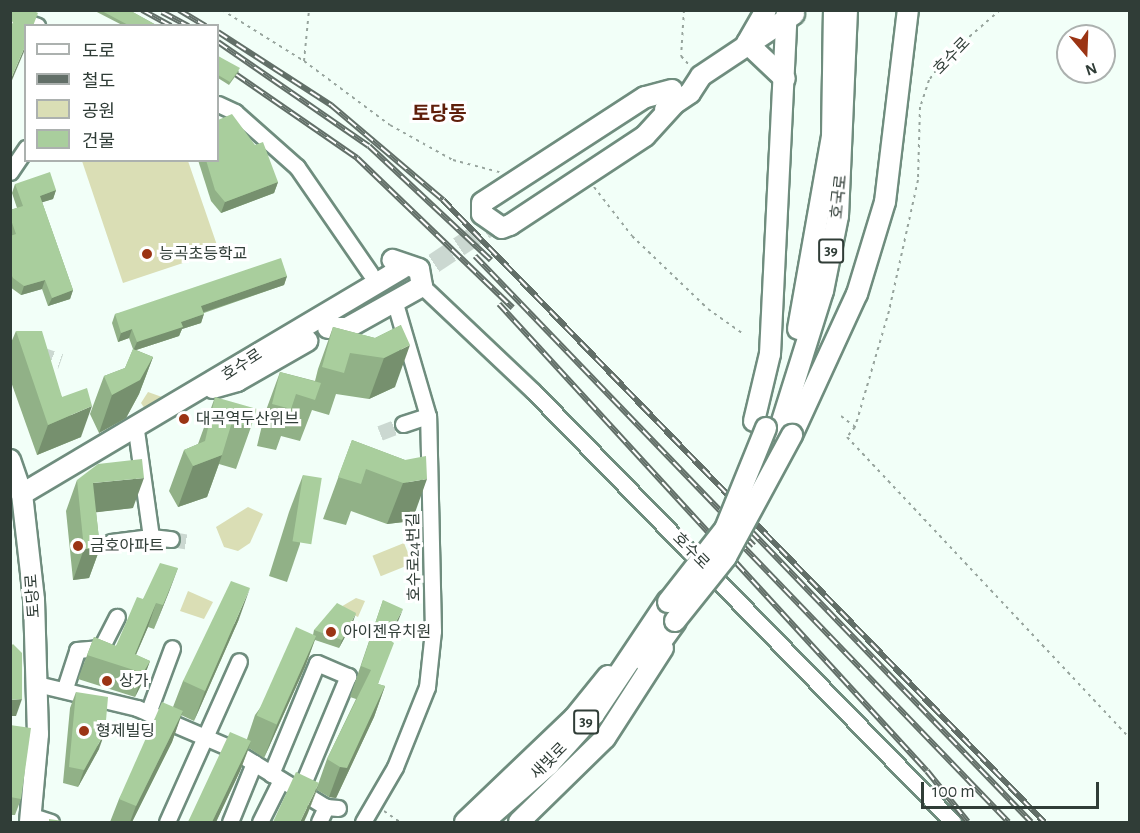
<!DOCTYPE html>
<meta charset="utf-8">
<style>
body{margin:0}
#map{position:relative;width:1140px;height:833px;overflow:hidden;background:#f2fff8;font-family:"Alegreya Sans","Noto Sans KR",sans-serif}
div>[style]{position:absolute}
.green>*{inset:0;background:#dadeb5;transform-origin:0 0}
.minor-tunnel>*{height:15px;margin-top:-7.5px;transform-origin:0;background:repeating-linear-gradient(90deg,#cbd8d1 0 15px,transparent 0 23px)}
.major-tunnel>*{height:20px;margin-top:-10px;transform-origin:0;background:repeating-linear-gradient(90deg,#cbd8d1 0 20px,transparent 0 30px)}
.path>*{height:2px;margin-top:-1px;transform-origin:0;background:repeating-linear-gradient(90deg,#97a49d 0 3px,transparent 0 7.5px)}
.roads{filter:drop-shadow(2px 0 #6f8d7e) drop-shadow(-2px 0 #6f8d7e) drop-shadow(0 2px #6f8d7e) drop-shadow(0 -2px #6f8d7e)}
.minor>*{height:15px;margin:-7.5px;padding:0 7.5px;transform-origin:7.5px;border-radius:7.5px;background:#fff}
.major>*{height:20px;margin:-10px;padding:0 10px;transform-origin:10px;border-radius:10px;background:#fff}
.highway>*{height:22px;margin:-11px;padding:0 11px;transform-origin:11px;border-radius:11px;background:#fff}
.rail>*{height:6px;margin-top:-3px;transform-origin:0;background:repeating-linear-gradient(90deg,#fff 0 11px,#626f68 0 22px);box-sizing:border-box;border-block:2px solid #626f68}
.bridges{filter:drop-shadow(2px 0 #6f8d7e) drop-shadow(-2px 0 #6f8d7e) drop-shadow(0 2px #6f8d7e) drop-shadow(0 -2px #6f8d7e)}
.major-bridge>*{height:20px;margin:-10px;padding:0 10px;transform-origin:10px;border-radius:10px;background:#fff}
.wall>*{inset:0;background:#91b187}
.shaded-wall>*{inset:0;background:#76906e}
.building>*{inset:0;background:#a9ce9d;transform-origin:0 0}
.dots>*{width:16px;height:16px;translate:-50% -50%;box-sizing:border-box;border:3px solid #fff;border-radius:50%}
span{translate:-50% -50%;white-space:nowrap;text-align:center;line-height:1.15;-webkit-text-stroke:6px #fff;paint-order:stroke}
.shield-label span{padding:2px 4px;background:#fff;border:2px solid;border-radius:4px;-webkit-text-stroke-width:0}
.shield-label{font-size:15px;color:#303d37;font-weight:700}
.street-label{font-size:16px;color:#303d37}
.poi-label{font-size:16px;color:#303d37}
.left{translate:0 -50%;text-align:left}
.quarter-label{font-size:20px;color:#5f1e0a;font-weight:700}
.frame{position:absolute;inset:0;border:12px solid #303d37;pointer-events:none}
.legend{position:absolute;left:24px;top:24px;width:195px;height:138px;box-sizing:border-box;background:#fff;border:2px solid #acb1af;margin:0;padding:8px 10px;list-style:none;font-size:18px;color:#303d37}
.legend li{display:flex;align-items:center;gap:12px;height:30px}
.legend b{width:30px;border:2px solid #acb1af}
.north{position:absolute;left:1056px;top:24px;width:60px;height:60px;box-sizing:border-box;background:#fff;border:2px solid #acb1af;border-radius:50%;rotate:161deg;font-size:16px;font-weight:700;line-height:24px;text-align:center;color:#303d37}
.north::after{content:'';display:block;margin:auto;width:21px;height:27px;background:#9b3414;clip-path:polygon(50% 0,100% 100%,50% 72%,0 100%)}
.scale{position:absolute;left:921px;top:782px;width:178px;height:27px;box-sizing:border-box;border:3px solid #303d37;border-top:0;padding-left:8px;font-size:18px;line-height:21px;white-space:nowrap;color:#303d37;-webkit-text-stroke:4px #fff;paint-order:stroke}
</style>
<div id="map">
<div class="green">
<i style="clip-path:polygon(82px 161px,188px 161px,219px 251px,123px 283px)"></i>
<i style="clip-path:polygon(148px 392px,162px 397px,159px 407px,147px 412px,141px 403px)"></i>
<i style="clip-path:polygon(248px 507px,263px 514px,250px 543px,238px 551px,224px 547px,216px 527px)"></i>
<i style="left:404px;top:543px;width:22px;height:34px;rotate:68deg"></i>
<i style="clip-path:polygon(188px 591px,213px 602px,204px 619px,180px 611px)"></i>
<i style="clip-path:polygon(356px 598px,365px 601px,358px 617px,339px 608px)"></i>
</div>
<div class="minor-tunnel">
<i style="left:38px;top:353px;width:24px;rotate:19deg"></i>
<i style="left:380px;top:433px;width:25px;rotate:-21deg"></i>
<i style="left:171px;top:539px;width:20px;rotate:9deg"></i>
</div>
<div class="major-tunnel">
<i style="left:409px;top:280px;width:115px;rotate:-33.7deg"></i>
</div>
<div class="path">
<i style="left:222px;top:10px;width:97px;rotate:31.9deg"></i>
<i style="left:304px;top:61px;width:107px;rotate:36.7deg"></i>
<i style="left:390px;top:125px;width:72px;rotate:29.1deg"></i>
<i style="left:453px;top:160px;width:48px;rotate:14.6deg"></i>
<i style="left:684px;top:10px;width:46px;rotate:93.7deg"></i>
<i style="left:681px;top:56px;width:13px;rotate:48deg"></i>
<i style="left:1000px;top:10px;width:73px;rotate:138.9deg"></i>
<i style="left:945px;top:58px;width:27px;rotate:126deg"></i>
<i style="left:929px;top:80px;width:28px;rotate:108deg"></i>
<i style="left:920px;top:107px;width:73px;rotate:91.6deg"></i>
<i style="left:918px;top:180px;width:134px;rotate:102.5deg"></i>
<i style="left:889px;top:311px;width:121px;rotate:106.3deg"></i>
<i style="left:855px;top:427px;width:13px;rotate:129deg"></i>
<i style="left:847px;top:437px;width:413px;rotate:46.8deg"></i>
<i style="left:304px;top:61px;width:51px;rotate:-84.4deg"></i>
<i style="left:594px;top:187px;width:62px;rotate:52.2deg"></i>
<i style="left:632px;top:236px;width:105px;rotate:43.8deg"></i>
<i style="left:708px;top:309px;width:42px;rotate:35.2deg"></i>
<i style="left:841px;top:416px;width:18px;rotate:38deg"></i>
<i style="left:384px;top:811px;width:19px;rotate:35deg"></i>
</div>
<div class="roads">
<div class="minor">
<i style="left:10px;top:16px;width:29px;rotate:20deg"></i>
<i style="left:218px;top:104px;width:19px;rotate:25deg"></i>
<i style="left:235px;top:112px;width:83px;rotate:41.6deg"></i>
<i style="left:297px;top:167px;width:129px;rotate:55.4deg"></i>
<i style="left:10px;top:172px;width:29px;rotate:-56deg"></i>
<i style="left:422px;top:286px;width:153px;rotate:43.4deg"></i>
<i style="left:533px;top:391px;width:602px;rotate:45.74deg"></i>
<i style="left:403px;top:424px;width:26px;rotate:-18deg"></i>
<i style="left:151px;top:537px;width:20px;rotate:6deg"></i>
<i style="left:111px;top:542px;width:40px;rotate:-7.1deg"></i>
<i style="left:151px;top:537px;width:108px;rotate:-98deg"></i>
<i style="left:37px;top:684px;width:103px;rotate:13.5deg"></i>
<i style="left:137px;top:708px;width:99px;rotate:23.2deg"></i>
<i style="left:228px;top:747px;width:115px;rotate:31.5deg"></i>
<i style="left:65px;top:688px;width:40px;rotate:-72deg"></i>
<i style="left:77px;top:650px;width:24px;rotate:-5deg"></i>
<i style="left:101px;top:648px;width:35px;rotate:-63deg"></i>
<i style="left:148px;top:713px;width:69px;rotate:-69.7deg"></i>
<i style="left:271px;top:774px;width:120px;rotate:-67.5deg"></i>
<i style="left:317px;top:663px;width:34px;rotate:23deg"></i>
<i style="left:348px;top:676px;width:125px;rotate:112.7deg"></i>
<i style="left:32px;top:816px;width:20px;rotate:18deg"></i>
<i style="left:167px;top:822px;width:176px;rotate:-65.9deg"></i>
<i style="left:230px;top:822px;width:64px;rotate:-67.9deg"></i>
<i style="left:260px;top:822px;width:47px;rotate:-63.4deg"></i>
<i style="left:319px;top:822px;width:17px;rotate:-65deg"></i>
<i style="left:326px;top:807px;width:12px;rotate:5deg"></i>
<i style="left:363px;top:822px;width:64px;rotate:-59.8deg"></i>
<i style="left:395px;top:767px;width:86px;rotate:-68.2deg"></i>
<i style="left:427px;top:687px;width:56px;rotate:-83.9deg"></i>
<i style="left:433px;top:631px;width:215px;rotate:-91.3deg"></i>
<i style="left:428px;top:416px;width:118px;rotate:-106.3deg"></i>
</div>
<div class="major">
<i style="left:766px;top:10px;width:38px;rotate:120deg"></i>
<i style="left:747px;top:43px;width:52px;rotate:43.5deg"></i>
<i style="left:672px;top:90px;width:28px;rotate:165deg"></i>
<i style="left:645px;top:97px;width:194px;rotate:147deg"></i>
<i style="left:482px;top:203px;width:11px;rotate:90deg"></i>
<i style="left:482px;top:214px;width:24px;rotate:35deg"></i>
<i style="left:502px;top:228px;width:9px;rotate:-21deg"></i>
<i style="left:510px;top:225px;width:162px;rotate:-33.4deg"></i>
<i style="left:645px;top:136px;width:45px;rotate:-47.7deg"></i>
<i style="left:665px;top:110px;width:30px;rotate:-34deg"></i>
<i style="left:690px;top:93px;width:20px;rotate:-57deg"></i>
<i style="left:701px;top:76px;width:112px;rotate:-33.7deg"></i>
<i style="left:328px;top:328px;width:19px"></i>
<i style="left:347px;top:328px;width:86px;rotate:-29.2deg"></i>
<i style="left:422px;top:286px;width:17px;rotate:-100deg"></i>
<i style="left:419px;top:269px;width:28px;rotate:-161deg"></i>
<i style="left:798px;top:329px;width:195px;rotate:-80deg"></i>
<i style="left:832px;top:137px;width:127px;rotate:-89.1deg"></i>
<i style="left:213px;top:388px;width:25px;rotate:-16deg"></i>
<i style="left:237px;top:381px;width:81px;rotate:-29.7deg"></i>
<i style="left:754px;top:421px;width:69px;rotate:-76.6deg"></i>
<i style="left:770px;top:354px;width:344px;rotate:-87.2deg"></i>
<i style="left:779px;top:431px;width:147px;rotate:-72.6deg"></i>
<i style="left:823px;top:291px;width:76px;rotate:-78.7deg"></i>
<i style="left:838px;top:216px;width:206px;rotate:-87.5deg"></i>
<i style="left:792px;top:435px;width:155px;rotate:-65.3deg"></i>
<i style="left:857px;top:294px;width:96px;rotate:-73.1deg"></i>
<i style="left:885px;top:202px;width:193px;rotate:-83.2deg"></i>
<i style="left:10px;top:460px;width:36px;rotate:71deg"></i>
<i style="left:22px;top:494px;width:107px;rotate:83.5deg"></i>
<i style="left:34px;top:600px;width:134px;rotate:88.3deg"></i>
<i style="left:38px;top:734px;width:88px;rotate:95.2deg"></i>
<i style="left:22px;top:494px;width:442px;rotate:-30.7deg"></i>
<i style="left:465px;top:822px;width:151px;rotate:-43.7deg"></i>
<i style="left:574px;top:718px;width:54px;rotate:-51deg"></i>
<i style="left:519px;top:822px;width:120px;rotate:-44.3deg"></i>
<i style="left:605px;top:738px;width:107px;rotate:-57.2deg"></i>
</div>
<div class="highway">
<i style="left:646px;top:661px;width:49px;rotate:-54.1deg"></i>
<i style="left:482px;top:822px;width:88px;rotate:-41.3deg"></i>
<i style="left:548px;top:764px;width:67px;rotate:-48deg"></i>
<i style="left:593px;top:714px;width:135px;rotate:-56.2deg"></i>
</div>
</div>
<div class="rail">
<i style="left:142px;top:10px;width:33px;rotate:29deg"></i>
<i style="left:179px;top:10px;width:31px;rotate:31deg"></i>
<i style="left:162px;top:12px;width:30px;rotate:28deg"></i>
<i style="left:218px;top:32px;width:135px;rotate:32.9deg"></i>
<i style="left:331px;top:105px;width:147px;rotate:40.3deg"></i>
<i style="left:443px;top:200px;width:865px;rotate:45.98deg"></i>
<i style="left:218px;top:42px;width:183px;rotate:34.6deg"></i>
<i style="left:369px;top:146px;width:167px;rotate:43.1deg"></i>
<i style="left:218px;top:62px;width:169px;rotate:34.6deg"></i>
<i style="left:357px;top:158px;width:216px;rotate:43.9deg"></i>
<i style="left:475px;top:256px;width:402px;rotate:46.1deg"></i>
<i style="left:499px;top:304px;width:633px;rotate:47.5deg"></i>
<i style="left:927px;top:771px;width:65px;rotate:51.2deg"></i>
<i style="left:751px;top:531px;width:404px;rotate:46.1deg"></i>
<i style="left:738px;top:541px;width:390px;rotate:46.1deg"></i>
</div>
<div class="bridges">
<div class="major-bridge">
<i style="left:668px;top:602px;width:93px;rotate:-52deg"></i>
<i style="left:725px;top:529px;width:109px;rotate:-67.9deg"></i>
<i style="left:675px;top:621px;width:82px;rotate:-51.4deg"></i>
<i style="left:726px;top:557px;width:139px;rotate:-61.6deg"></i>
</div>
</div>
<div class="wall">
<i style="clip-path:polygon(93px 10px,129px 10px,158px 26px,124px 26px)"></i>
<i style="clip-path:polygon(218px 56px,239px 71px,229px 85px,218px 78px)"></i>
<i style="clip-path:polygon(198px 160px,218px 160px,278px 182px,274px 193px,221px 213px,211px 201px)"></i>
<i style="clip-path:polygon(15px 184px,56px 190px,53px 199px,42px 202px,73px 290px,70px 299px,48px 306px,42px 289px,21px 295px,10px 287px,10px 210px,17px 208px,12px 193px)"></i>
<i style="clip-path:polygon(287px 276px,284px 285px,204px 313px,201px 323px,182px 329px,179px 336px,136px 350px,153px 357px,139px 394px,126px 418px,99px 433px,90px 414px,104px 376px,125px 368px,133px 349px,129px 338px,118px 342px,112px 323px,115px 314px)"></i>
<i style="clip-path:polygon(401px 325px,395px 387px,369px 399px,336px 394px,329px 415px,312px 410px,300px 441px,281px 436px,276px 450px,257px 446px,265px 413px,280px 372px,315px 381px,318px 369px,333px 327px,375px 338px)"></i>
<i style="clip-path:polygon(16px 331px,62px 397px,81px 437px,37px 455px,10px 379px,10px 345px)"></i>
<i style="clip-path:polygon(215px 397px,251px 427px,236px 469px,219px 464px,207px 497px,178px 507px,169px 491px,184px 450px,198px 444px)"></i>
<i style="clip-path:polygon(352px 440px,405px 460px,412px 521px,387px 524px,351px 511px,346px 525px,323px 519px)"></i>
<i style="clip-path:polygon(303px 475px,300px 544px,287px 582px,269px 576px,289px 512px)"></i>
<i style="clip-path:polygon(77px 480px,133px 508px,96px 512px,100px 548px,89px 578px,73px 580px,66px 511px)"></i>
<i style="clip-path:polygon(178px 568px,154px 629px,148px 627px,136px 655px,150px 661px,141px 685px,135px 697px,78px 679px,94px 637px,116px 646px,143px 599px)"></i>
<i style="clip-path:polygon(383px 600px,391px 641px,378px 684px,385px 686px,374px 717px,336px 798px,329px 797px,317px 790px,308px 813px,327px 759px,356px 699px,350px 697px)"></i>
<i style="clip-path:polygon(239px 619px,194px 721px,181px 715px,172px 742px,132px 822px,110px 822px,119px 799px,173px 707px,183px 681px)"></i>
<i style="clip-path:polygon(353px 622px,339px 648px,315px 640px,305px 667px,264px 758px,249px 748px,240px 771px,216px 822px,188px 822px,247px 739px,255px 715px,313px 635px,314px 630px)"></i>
<i style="clip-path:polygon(76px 692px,99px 749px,78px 787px,63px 783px,70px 708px)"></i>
<i style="clip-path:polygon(10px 725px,21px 799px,15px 815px,10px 815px)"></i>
</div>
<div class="shaded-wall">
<i style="clip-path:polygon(26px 44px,26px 47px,10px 85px,10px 81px)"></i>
<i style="clip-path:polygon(278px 182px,274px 193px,221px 213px,225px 202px)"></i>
<i style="clip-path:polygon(56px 190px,53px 199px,37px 204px,40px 196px)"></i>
<i style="clip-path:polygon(287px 276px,284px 285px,198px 314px,201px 306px)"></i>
<i style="clip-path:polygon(45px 280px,42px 289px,21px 295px,24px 286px)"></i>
<i style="clip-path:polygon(73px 290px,70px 299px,48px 306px,52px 298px)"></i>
<i style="clip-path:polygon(204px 314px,201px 323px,182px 329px,179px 336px,133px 351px,137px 342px,181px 322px)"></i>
<i style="clip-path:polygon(132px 329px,129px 338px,118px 342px,121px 333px)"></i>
<i style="clip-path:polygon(410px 345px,395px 387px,369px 399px,384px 358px)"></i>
<i style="clip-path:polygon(153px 357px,139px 394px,126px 418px,99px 433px,112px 395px)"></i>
<i style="clip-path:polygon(92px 406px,81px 437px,37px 455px,48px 425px)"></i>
<i style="clip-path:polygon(222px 455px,207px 497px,178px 507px,193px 466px)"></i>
<i style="clip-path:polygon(144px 478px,133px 508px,82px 514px,93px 483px)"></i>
<i style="clip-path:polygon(427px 479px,412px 521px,387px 524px,403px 483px)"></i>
<i style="clip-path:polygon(100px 548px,89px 578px,73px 580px,84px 549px)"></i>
<i style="clip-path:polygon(178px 568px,169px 592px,154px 629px,163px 605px)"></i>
<i style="clip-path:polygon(250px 588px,239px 619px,194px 721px,205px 691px)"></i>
<i style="clip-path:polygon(156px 603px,148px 627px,130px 668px,135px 654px)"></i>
<i style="clip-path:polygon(403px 609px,391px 639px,376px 669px,387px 638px)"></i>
<i style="clip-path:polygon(356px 613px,353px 622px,339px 648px,342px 640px)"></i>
<i style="clip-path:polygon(316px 636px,305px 667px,264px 758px,276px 727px)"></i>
<i style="clip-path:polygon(150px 661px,141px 685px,135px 697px,143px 673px)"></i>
<i style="clip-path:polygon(385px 686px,374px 717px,336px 798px,329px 797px,340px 767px)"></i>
<i style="clip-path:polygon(22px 699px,16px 716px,10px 716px,10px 700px)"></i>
<i style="clip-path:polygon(183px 711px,172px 742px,132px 822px,130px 822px,136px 806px)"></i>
<i style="clip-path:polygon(105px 732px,99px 749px,78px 787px,84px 770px)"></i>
<i style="clip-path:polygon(251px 741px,240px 771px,216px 822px,212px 822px)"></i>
<i style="clip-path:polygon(319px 783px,308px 813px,304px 822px,300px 822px)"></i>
</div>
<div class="building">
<i style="clip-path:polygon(10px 10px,32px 10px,38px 13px,33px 26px,26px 26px,26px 44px,10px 81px,10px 28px,13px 22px,10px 21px)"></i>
<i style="clip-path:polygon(100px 10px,129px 10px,158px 26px,130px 26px)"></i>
<i style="clip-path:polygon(218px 56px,240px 68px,230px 82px,218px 75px)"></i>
<i style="clip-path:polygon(232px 114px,255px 145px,263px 142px,278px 182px,225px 202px,215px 190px,206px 160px,218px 160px,218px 120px)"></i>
<i style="clip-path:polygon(50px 172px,56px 190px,40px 196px,73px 290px,52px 298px,45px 280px,24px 286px,13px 278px,10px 272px,10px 236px,16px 234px,10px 217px,10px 210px,23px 206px,15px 184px)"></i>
<i style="clip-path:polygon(281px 258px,287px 276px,201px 306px,204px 314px,181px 322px,183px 327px,137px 342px,132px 329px,121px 333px,115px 314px)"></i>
<i style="clip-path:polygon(401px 325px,410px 345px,384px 358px,350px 353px,344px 373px,322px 367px,333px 327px,375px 338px)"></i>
<i style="clip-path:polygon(16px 331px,42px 331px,62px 397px,87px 388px,92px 406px,48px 425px)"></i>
<i style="clip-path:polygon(133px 349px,153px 357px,140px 380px,112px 395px,104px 376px,125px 368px)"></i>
<i style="clip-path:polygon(280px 372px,321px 383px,315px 400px,296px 394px,291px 409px,272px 404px)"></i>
<i style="clip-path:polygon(215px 397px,257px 409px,251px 427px,232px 422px,222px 455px,193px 466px,184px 450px,205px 441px)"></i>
<i style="clip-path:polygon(352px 440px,405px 460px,426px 456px,427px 479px,403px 483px,366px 469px,361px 484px,338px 477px)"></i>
<i style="clip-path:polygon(142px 459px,144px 478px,93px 483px,100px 548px,84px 549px,77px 480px,98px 464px)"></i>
<i style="left:303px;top:475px;width:19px;height:67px;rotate:9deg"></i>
<i style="clip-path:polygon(160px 563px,178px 568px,163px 605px,156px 603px,135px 654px,150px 661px,143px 673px,87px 655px,94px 637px,116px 646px,137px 597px,143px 599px)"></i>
<i style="clip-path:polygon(231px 581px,250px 588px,205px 691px,183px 681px)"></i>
<i style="clip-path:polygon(383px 600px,403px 609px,387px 638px,394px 643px,378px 684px,385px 686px,347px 768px,340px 767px,327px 759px,371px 670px,361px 666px)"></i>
<i style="clip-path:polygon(337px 603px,356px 613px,342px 640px,314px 630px)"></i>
<i style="left:296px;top:627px;width:22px;height:97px;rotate:24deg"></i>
<i style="clip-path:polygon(13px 644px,22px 653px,22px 699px,10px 700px,10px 647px)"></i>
<i style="clip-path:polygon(76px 692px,108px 697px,105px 732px,84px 770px,69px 767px)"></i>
<i style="clip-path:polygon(162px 702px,183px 711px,136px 806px,119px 799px)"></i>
<i style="clip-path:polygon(10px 725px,31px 728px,21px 799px,10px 797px)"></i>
<i style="clip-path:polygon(230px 732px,251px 741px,212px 822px,188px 822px)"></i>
<i style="clip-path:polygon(296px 772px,319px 783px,300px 822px,273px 822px)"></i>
<i style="clip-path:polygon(49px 819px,70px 822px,49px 822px)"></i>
</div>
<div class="dots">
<i style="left:147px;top:254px;background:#9b3414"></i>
<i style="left:184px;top:419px;background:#9b3414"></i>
<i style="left:78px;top:546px;background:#9b3414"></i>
<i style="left:331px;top:632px;background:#9b3414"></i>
<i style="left:107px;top:681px;background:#9b3414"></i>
<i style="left:84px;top:731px;background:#9b3414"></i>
</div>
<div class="shield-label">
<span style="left:831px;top:251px">39</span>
<span style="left:586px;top:722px">39</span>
</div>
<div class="street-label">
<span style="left:952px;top:56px;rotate:-46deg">호수로</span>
<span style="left:839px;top:197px;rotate:-84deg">호국로</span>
<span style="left:242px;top:365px;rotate:-33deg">호수로</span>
<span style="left:691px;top:551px;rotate:45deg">호수로</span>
<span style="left:414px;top:557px;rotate:-91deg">호수로24번길</span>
<span style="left:33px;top:596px;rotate:-94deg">토당로</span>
<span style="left:549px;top:761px;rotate:-45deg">새빛로</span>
</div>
<div class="poi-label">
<span class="left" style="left:159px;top:254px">능곡초등학교</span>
<span class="left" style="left:196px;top:419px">대곡역두산위브</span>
<span class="left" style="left:90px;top:546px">금호아파트</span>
<span class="left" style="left:343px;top:632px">아이젠유치원</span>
<span class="left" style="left:119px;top:681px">상가</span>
<span class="left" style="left:96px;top:731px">형제빌딩</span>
</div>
<div class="quarter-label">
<span style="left:439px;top:114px">토당동</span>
</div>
<div class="frame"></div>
<ul class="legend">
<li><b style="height:8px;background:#fff"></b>도로</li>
<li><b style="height:8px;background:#626f68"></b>철도</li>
<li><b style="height:16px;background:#dadeb5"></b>공원</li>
<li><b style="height:16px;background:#a9ce9d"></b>건물</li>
</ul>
<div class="north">N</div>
<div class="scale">100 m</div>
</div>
